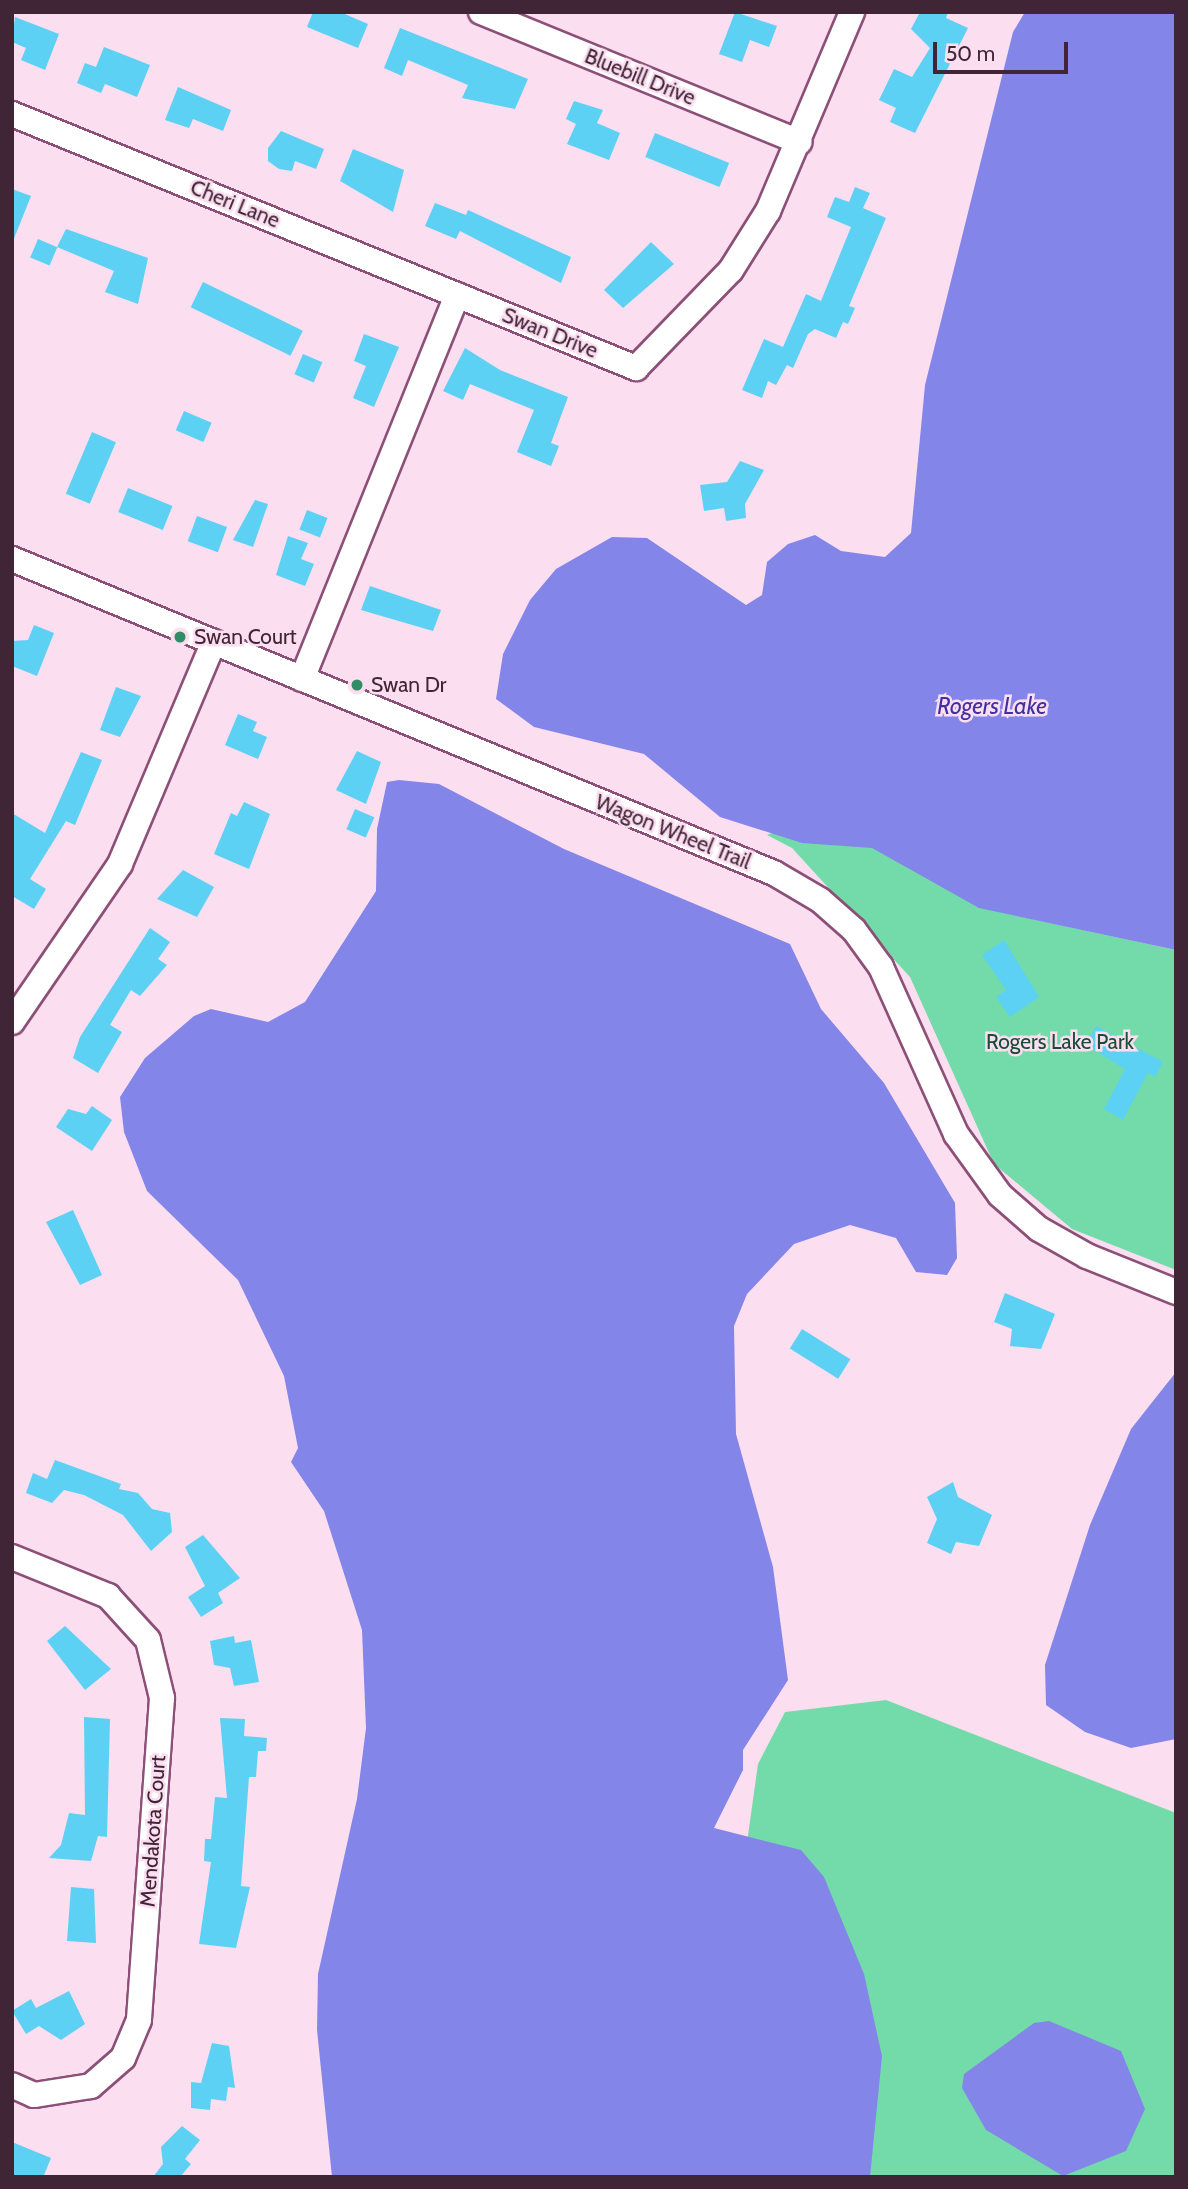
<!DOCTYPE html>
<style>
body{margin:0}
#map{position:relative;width:1188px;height:2189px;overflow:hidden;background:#fbdeef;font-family:Cabin,sans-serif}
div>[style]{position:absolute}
.green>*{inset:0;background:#72dba9}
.water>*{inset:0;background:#8485e8}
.building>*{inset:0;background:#5cd1f4;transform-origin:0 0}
.roads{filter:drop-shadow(2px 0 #8c5078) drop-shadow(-2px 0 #8c5078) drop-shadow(0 2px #8c5078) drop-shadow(0 -2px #8c5078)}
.minor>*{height:24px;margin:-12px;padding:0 12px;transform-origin:12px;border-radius:12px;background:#fff}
.dots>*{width:19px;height:19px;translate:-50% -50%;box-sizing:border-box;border:4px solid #fbdeef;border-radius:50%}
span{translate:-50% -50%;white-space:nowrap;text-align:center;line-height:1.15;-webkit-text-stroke:5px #fbdeef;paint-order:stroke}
.street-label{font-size:21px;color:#3f2536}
.poi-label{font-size:21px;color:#3f2536}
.left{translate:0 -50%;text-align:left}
.park-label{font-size:21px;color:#174d35}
.water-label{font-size:23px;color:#3f31a3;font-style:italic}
.frame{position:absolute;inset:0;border:14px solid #3f2536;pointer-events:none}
.scale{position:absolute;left:933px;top:42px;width:135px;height:32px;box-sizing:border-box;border:4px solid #3f2536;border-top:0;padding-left:9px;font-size:21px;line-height:24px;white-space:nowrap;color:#3f2536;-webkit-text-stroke:5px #fbdeef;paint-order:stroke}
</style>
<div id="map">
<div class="green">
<i style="clip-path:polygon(849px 803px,1018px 916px,1176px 950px,1176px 1270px,1072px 1229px,994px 1164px,910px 977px,792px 848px,767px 835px)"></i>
<i style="clip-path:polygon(886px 1700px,1176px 1813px,1176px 2177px,821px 2177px,745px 1857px,758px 1764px,785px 1712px)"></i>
</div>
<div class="water">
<i style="clip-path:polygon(1025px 12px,1176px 12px,1176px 950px,979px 908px,872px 848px,802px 843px,720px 817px,644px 754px,534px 727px,496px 699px,503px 654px,530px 600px,556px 569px,612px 537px,647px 538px,746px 605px,762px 595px,767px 562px,788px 544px,815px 535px,841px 551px,885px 557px,911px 533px,925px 385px,1013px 32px)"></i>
<i style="clip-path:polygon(399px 780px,439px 784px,564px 849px,790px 944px,821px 1009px,884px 1083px,955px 1203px,957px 1258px,947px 1275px,916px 1272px,896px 1238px,850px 1225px,794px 1244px,747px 1294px,734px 1326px,736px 1434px,773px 1567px,788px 1680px,743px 1750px,743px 1770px,714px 1828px,801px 1850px,824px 1877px,864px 1974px,882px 2056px,870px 2177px,332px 2177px,317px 2030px,318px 1974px,357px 1799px,366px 1728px,362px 1630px,324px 1511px,291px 1462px,298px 1448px,284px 1376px,238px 1280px,147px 1191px,124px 1132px,120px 1097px,145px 1058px,194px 1016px,211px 1009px,268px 1022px,305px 1002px,376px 891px,377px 829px,387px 782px)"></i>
<i style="clip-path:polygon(1176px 1372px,1176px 1739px,1131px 1748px,1085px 1732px,1046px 1705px,1045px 1665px,1090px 1525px,1131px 1429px)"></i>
<i style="clip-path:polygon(1049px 2021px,1121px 2051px,1145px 2109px,1126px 2151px,1063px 2176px,986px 2130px,962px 2088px,964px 2074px,1034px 2023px)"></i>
</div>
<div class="building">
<i style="clip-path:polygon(313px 12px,340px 12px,368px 24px,358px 48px,307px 27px)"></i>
<i style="clip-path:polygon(735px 12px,777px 26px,769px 47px,750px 40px,742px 62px,719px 54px)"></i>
<i style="clip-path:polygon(920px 12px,948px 12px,946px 18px,968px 28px,915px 133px,890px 122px,896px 108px,879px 100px,894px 69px,912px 77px,930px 48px,911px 29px)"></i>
<i style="clip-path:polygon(15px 17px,59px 34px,45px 70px,21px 60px,26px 48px,12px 42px)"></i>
<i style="clip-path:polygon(400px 28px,528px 79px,515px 109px,462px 98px,468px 85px,408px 60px,402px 76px,384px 68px)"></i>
<i style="clip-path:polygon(104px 47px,150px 65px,137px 97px,105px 84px,101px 93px,77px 83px,85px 63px,96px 67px)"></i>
<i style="clip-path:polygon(178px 87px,231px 110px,223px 131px,193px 119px,189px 128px,165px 120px)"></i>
<i style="clip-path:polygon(574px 101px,603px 110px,597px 123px,620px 133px,609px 160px,567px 144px,576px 124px,566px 119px)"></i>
<i style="clip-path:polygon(281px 131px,324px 149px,316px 169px,295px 161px,292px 171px,279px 169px,268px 161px,268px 148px)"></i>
<i style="left:655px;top:133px;width:80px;height:26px;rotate:22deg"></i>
<i style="clip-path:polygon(353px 149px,404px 170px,393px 212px,340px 181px)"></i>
<i style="clip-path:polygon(855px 187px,870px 193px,863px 208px,886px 218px,849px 306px,855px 308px,848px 324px,843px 322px,836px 338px,815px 329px,808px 334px,793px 368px,787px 365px,776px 385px,768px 381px,762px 398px,742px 390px,764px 339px,783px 347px,806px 294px,821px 301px,851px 227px,827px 217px,835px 197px,849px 202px)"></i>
<i style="clip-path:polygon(12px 189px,31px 196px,13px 241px,12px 241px)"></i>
<i style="clip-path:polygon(435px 203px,466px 215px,468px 210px,571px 257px,561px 283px,460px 231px,456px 239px,425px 226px)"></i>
<i style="clip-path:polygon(66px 229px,148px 258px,138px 304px,105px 292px,114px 271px,57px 247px)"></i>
<i style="left:38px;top:239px;width:21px;height:20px;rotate:23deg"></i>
<i style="clip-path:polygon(651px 242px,674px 264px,623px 308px,604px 290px)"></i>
<i style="left:203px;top:282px;width:111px;height:28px;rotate:26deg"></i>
<i style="clip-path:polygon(364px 334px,399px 347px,374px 407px,353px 398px,366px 366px,354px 361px)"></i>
<i style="clip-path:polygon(465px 348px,500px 370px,568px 397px,551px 443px,559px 446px,551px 466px,517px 452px,534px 410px,470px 384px,463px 400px,443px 391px)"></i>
<i style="left:303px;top:354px;width:21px;height:22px;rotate:23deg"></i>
<i style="left:184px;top:411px;width:30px;height:21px;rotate:23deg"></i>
<i style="left:92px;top:432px;width:26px;height:67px;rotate:23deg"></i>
<i style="clip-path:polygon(740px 461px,764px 470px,745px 504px,746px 518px,726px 521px,724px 508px,704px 511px,700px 485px,727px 482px)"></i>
<i style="left:128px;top:488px;width:48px;height:26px;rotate:22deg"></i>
<i style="clip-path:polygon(255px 500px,268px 504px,253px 547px,233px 540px)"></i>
<i style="left:307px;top:510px;width:22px;height:21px;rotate:21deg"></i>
<i style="left:197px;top:516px;width:32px;height:27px;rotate:20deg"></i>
<i style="clip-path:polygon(288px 536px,308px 543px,301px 559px,314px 564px,305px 586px,276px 575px)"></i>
<i style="clip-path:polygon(370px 586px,441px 610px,433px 631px,361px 610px)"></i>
<i style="clip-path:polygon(34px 625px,54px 633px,37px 676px,12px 666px,12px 641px,28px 640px)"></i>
<i style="clip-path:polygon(116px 687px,141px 696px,120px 737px,100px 730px)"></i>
<i style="clip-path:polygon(238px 714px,257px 722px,253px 731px,267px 737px,258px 759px,225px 745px)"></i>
<i style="clip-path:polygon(357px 751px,381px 762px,366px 804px,336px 790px)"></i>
<i style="clip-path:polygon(81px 752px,102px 760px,75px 825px,66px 821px,30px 879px,46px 889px,34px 909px,12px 896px,12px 813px,45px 833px)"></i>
<i style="clip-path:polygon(244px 802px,270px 814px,249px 869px,214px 854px,231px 813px,237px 816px)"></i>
<i style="left:355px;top:809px;width:21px;height:22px;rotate:23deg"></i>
<i style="clip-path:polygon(183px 870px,214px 887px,197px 917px,157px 899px)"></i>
<i style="clip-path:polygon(150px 928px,170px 942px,158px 959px,167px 965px,140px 996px,131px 990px,110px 1025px,122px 1032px,98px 1073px,73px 1058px,80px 1037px)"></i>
<i style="clip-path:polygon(1004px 940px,1039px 997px,1010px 1017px,996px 997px,1006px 990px,982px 955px)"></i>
<i style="clip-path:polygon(1096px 1026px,1163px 1062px,1155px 1077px,1148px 1073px,1123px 1120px,1104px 1109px,1125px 1069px,1086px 1045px)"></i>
<i style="clip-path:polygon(92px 1106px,112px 1120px,92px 1151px,56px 1127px,68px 1109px,86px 1114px)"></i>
<i style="clip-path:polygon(73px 1210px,102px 1275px,80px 1285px,46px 1222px)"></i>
<i style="clip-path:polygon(1005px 1293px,1055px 1314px,1041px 1349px,1010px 1346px,1012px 1329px,994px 1322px)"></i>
<i style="left:802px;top:1329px;width:57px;height:23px;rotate:32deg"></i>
<i style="clip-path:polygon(55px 1460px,121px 1484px,119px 1489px,138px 1493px,152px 1509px,170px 1513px,172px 1532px,151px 1551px,123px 1515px,84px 1495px,64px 1490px,52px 1503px,26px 1493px,33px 1473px,47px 1479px)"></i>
<i style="clip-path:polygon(953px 1482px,958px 1497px,992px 1515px,979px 1546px,956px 1542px,951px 1554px,927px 1543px,937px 1519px,927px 1497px)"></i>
<i style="clip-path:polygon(203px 1535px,240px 1578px,218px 1593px,223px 1603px,201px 1617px,188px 1597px,205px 1586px,185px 1547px)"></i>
<i style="clip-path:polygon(65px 1626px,111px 1669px,85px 1690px,47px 1641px)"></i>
<i style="clip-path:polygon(234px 1636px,235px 1643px,251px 1640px,259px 1682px,234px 1686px,230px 1668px,214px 1665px,210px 1641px)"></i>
<i style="clip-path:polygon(84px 1717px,110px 1719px,107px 1837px,98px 1836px,91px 1861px,49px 1858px,61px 1845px,69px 1813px,85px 1815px)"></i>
<i style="clip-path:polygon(220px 1718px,245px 1719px,244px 1736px,267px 1738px,266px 1751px,258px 1751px,256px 1777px,249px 1777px,241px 1886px,250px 1887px,236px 1948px,199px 1944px,211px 1862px,204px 1861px,205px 1839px,211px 1839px,215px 1797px,227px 1798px)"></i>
<i style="clip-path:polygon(71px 1887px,94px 1889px,96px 1943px,67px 1941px)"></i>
<i style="clip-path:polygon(69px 1991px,85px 2024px,61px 2040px,39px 2026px,26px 2034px,12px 2011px,31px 1999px,36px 2008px)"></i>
<i style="clip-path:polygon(212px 2043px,229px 2046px,235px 2088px,228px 2087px,226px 2101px,211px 2099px,210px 2110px,191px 2108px,191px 2082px,201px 2083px)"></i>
<i style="clip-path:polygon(182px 2126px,200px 2140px,185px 2159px,191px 2164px,180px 2177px,153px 2177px,163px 2164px,161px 2147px)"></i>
<i style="clip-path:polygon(12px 2142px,51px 2158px,44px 2175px,12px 2177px)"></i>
</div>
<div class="roads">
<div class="minor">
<i style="left:481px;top:12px;width:344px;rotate:22.2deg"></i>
<i style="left:12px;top:114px;width:674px;rotate:22.15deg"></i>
<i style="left:636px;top:368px;width:136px;rotate:-45.9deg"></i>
<i style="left:731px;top:270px;width:70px;rotate:-57.9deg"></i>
<i style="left:768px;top:211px;width:216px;rotate:-67.1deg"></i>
<i style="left:12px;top:559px;width:824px;rotate:22.4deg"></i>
<i style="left:774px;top:873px;width:53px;rotate:30.4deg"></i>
<i style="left:820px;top:900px;width:45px;rotate:41.4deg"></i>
<i style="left:854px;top:930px;width:46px;rotate:53.9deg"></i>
<i style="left:881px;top:967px;width:183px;rotate:65.8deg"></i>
<i style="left:956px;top:1134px;width:75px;rotate:54.2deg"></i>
<i style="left:1000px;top:1195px;width:52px;rotate:41.1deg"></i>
<i style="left:1039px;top:1229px;width:55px;rotate:29.4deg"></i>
<i style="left:1087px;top:1256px;width:96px;rotate:22deg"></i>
<i style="left:302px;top:679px;width:414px;rotate:-68deg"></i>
<i style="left:12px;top:1022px;width:191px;rotate:-55.6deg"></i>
<i style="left:120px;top:864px;width:241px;rotate:-67.1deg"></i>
<i style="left:12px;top:1557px;width:104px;rotate:22.1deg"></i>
<i style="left:108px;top:1596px;width:59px;rotate:47.7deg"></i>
<i style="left:148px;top:1640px;width:60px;rotate:76.4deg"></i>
<i style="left:162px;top:1698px;width:323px;rotate:94.1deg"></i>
<i style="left:139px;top:2020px;width:41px;rotate:112.8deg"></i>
<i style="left:123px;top:2058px;width:43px;rotate:138.8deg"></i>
<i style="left:91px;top:2086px;width:58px;rotate:171deg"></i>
<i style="left:34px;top:2095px;width:24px;rotate:-156deg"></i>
</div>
</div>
<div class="dots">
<i style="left:180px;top:637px;background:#308d65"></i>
<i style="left:357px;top:685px;background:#308d65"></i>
</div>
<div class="street-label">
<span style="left:640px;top:77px;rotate:22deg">Bluebill Drive</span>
<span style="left:235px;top:204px;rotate:22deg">Cheri Lane</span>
<span style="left:550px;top:333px;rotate:22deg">Swan Drive</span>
<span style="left:673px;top:832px;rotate:22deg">Wagon Wheel Trail</span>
<span style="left:153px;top:1831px;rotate:-86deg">Mendakota Court</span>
</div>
<div class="poi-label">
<span class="left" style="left:194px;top:637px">Swan Court</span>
<span class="left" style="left:371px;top:685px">Swan Dr</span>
</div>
<div class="park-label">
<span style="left:1060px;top:1042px">Rogers Lake Park</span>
</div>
<div class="water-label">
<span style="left:992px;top:706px">Rogers Lake</span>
</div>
<div class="frame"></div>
<div class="scale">50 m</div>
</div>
